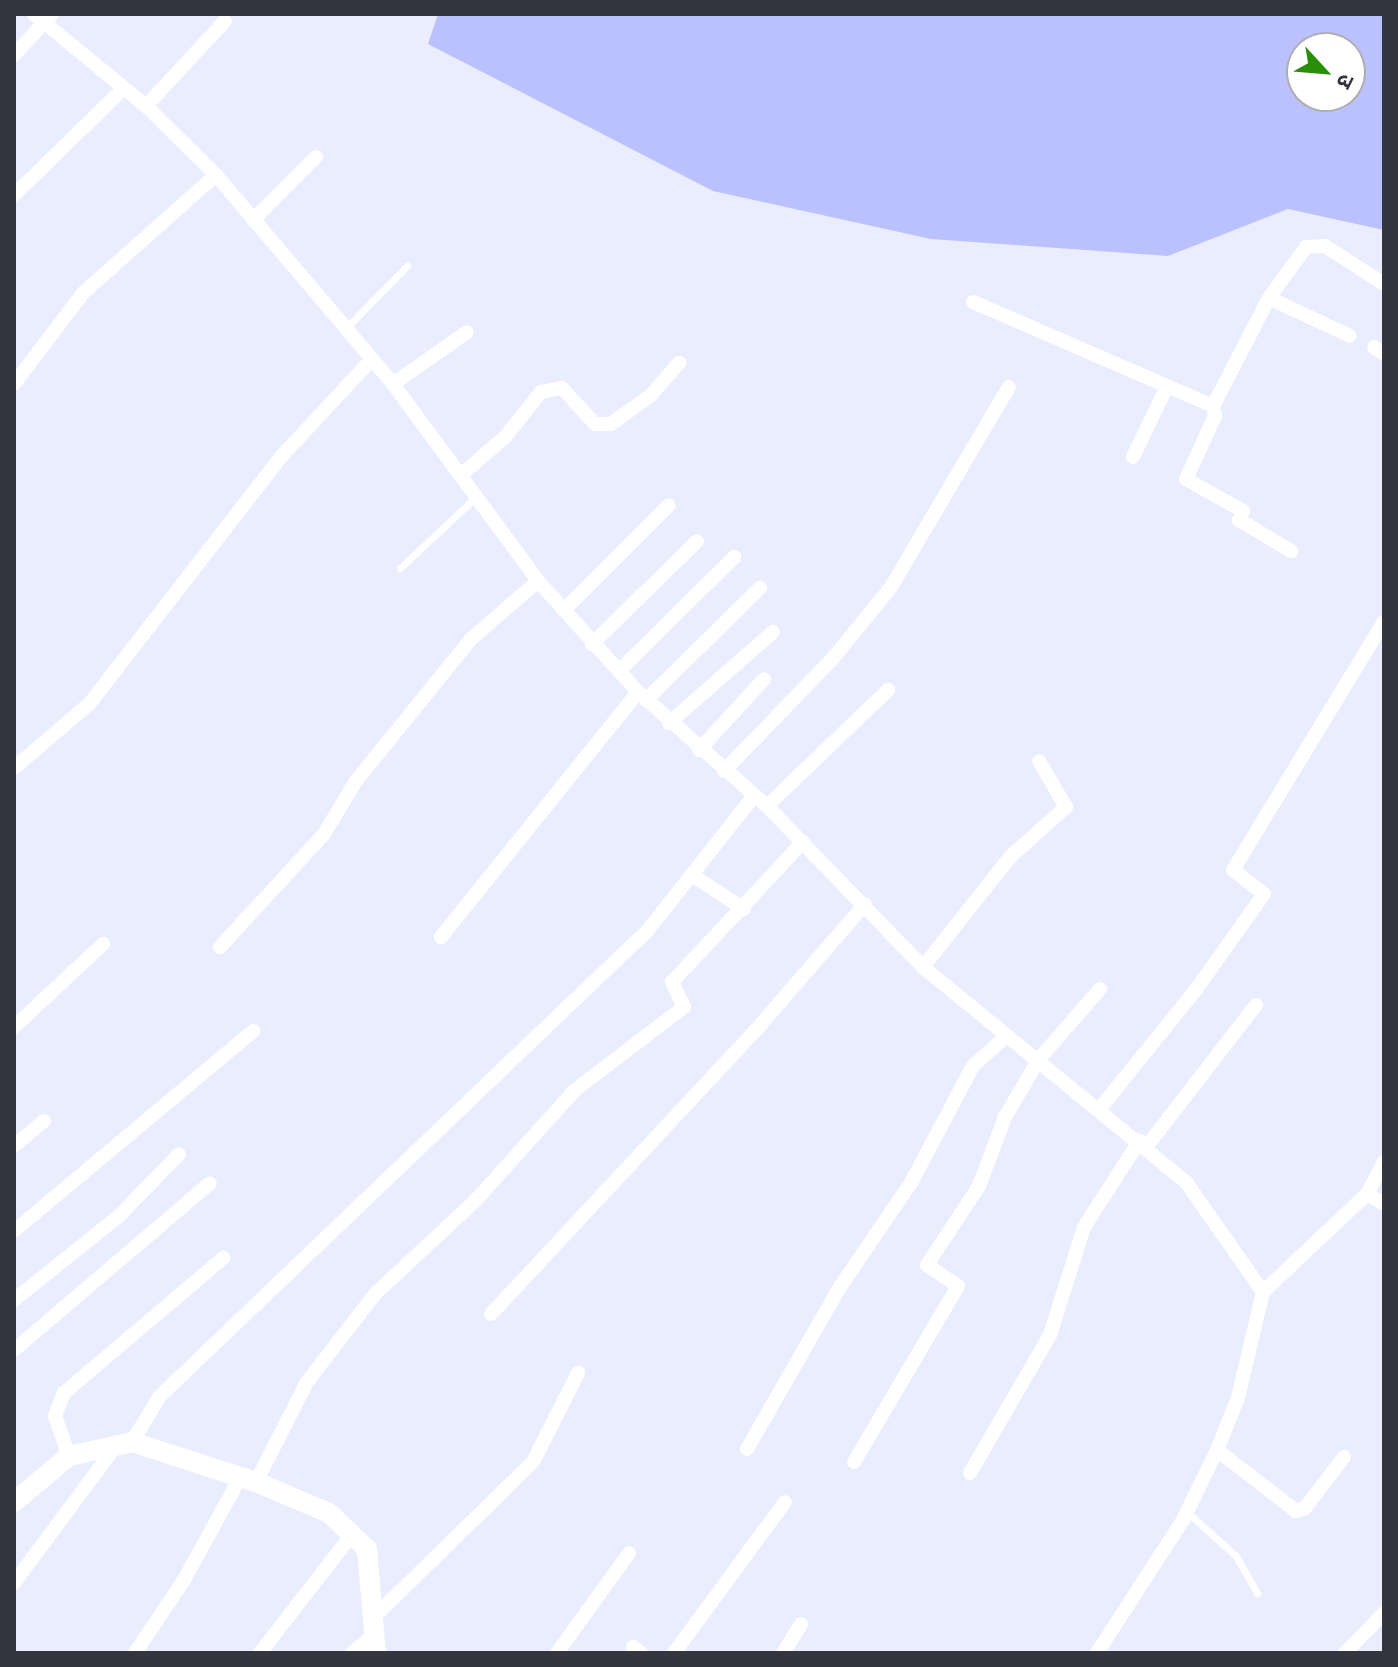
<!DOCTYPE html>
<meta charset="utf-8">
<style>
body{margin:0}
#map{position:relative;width:1398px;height:1667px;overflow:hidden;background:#eaedfe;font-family:"PT Serif","Noto Sans Devanagari",serif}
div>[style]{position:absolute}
.green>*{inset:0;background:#bac1fc}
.lane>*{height:7px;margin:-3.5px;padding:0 3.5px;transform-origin:3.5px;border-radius:3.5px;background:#fff}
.street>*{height:14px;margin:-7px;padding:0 7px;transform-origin:7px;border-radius:7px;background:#fff}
.secondary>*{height:20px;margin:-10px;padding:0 10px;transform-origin:10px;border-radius:10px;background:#fff}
span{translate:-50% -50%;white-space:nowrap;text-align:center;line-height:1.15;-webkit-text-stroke:8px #fff;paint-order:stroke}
.frame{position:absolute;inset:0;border:16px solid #34353e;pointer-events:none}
.north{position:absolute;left:1286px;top:32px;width:80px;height:80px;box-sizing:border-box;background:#fff;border:2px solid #aeaeb2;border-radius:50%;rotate:116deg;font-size:22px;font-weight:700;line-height:32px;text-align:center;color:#34353e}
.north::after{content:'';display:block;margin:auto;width:28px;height:36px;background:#298e09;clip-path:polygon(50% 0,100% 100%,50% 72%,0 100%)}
</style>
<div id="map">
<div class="green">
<i style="clip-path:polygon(evenodd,438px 14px,1384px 14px,1384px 230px,1288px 209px,1168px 256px,931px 239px,713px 191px,428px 44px,438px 14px,1302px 48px,1350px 48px,1350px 96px,1302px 96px,1302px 48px)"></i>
</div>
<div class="lane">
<i style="left:347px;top:327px;width:86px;rotate:-45.5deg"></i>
<i style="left:400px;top:568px;width:105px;rotate:-43.1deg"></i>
<i style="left:1187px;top:1512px;width:66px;rotate:41.9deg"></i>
<i style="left:1236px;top:1556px;width:43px;rotate:60.4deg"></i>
</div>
<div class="street">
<i style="left:34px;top:14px;width:145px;rotate:39.4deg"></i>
<i style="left:146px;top:106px;width:98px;rotate:44.6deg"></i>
<i style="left:216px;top:175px;width:274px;rotate:49.7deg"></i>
<i style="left:393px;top:384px;width:245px;rotate:53.6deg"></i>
<i style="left:538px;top:581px;width:149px;rotate:48deg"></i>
<i style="left:638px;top:692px;width:172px;rotate:41.5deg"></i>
<i style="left:767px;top:806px;width:224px;rotate:45.9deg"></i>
<i style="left:923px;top:967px;width:340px;rotate:39.3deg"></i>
<i style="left:1186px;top:1182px;width:134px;rotate:55deg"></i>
<i style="left:1263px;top:1292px;width:109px;rotate:103.3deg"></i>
<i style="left:1238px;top:1398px;width:56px;rotate:112deg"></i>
<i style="left:1217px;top:1450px;width:78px;rotate:115.9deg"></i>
<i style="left:1183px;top:1520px;width:158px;rotate:122.9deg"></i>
<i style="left:14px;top:55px;width:56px;rotate:-47.2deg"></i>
<i style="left:146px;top:106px;width:116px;rotate:-47.1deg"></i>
<i style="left:14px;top:195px;width:152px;rotate:-44.2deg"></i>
<i style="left:253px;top:220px;width:89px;rotate:-45deg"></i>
<i style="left:1269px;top:298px;width:89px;rotate:25.1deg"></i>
<i style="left:973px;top:302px;width:262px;rotate:23.4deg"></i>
<i style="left:1213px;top:406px;width:122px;rotate:-62.6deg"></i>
<i style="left:1269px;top:298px;width:63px;rotate:-54deg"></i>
<i style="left:1306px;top:247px;width:19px;rotate:-3deg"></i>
<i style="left:1325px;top:246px;width:70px;rotate:32.8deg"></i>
<i style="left:1374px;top:347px;width:12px;rotate:35deg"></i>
<i style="left:14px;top:384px;width:114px;rotate:-52.8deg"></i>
<i style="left:83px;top:293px;width:178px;rotate:-41.6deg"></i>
<i style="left:393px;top:384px;width:90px;rotate:-35.1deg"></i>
<i style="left:1213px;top:406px;width:10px;rotate:79deg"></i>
<i style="left:1215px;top:416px;width:69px;rotate:114.7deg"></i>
<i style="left:1186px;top:479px;width:65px;rotate:29.3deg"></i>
<i style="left:1243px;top:511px;width:10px;rotate:114deg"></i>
<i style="left:1239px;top:520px;width:61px;rotate:30.8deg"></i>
<i style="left:1133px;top:457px;width:76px;rotate:-64.4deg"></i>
<i style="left:461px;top:475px;width:58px;rotate:-40.8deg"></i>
<i style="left:505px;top:437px;width:58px;rotate:-51.3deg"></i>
<i style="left:541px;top:392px;width:21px;rotate:-11deg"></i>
<i style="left:562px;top:388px;width:49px;rotate:47.5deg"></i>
<i style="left:595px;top:424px;width:16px"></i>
<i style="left:611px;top:424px;width:49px;rotate:-35.9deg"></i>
<i style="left:651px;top:395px;width:43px;rotate:-48.8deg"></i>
<i style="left:564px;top:610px;width:148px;rotate:-45deg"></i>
<i style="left:592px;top:644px;width:147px;rotate:-44.4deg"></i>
<i style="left:620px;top:670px;width:161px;rotate:-44.7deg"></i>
<i style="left:646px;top:700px;width:160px;rotate:-44.5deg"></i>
<i style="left:669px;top:723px;width:138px;rotate:-41.2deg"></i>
<i style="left:699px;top:750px;width:96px;rotate:-47.5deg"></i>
<i style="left:14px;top:768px;width:100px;rotate:-40.5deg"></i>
<i style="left:90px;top:703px;width:309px;rotate:-52.2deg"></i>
<i style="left:279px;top:459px;width:137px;rotate:-47.1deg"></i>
<i style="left:724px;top:771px;width:158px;rotate:-46deg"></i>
<i style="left:834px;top:657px;width:90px;rotate:-50.8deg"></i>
<i style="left:891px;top:587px;width:232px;rotate:-59.5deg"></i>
<i style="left:767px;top:806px;width:168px;rotate:-43.8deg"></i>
<i style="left:692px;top:875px;width:62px;rotate:33.2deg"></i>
<i style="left:441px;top:937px;width:314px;rotate:-51.2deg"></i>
<i style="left:220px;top:947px;width:154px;rotate:-47.4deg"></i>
<i style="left:324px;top:834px;width:62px;rotate:-58.9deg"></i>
<i style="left:356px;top:781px;width:181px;rotate:-51deg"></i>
<i style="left:470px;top:640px;width:90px;rotate:-40.9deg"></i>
<i style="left:923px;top:967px;width:142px;rotate:-51.6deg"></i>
<i style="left:1011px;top:856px;width:74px;rotate:-41.7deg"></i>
<i style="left:1066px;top:807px;width:53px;rotate:-120.4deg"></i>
<i style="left:14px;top:1027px;width:122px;rotate:-43deg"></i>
<i style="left:1101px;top:1107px;width:149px;rotate:-51deg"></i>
<i style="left:1195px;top:991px;width:119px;rotate:-54.6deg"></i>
<i style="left:1264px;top:894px;width:39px;rotate:-142deg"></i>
<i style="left:1233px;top:870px;width:290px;rotate:-58.7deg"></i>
<i style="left:14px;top:1146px;width:39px;rotate:-40deg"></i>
<i style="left:1147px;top:1146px;width:178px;rotate:-52.3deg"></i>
<i style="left:1367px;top:1194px;width:20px;rotate:30deg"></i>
<i style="left:14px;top:1231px;width:312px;rotate:-39.9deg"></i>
<i style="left:1263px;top:1292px;width:143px;rotate:-43.3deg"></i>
<i style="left:1367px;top:1194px;width:36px;rotate:-62deg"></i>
<i style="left:14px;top:1300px;width:134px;rotate:-38.7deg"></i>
<i style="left:119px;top:1216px;width:86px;rotate:-45.9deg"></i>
<i style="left:491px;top:1314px;width:398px;rotate:-47deg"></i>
<i style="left:762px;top:1023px;width:157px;rotate:-49.1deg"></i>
<i style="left:14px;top:1350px;width:257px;rotate:-40.4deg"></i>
<i style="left:132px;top:1442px;width:54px;rotate:-58.7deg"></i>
<i style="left:160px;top:1396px;width:675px;rotate:-43.68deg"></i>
<i style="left:648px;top:930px;width:169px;rotate:-51.7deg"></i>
<i style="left:747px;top:1449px;width:183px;rotate:-60.2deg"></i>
<i style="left:838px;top:1290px;width:132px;rotate:-55.8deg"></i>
<i style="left:912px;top:1181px;width:130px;rotate:-62.1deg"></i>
<i style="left:973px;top:1066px;width:43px;rotate:-42.2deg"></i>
<i style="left:1217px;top:1450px;width:100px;rotate:37.7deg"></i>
<i style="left:1296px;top:1511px;width:9px;rotate:-18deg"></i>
<i style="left:1305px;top:1508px;width:64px;rotate:-52.6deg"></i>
<i style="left:69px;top:1456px;width:42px;rotate:-109.3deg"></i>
<i style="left:55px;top:1416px;width:25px;rotate:-69deg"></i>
<i style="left:64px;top:1393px;width:209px;rotate:-40.3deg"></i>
<i style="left:854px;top:1462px;width:204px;rotate:-59.4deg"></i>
<i style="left:958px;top:1286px;width:37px;rotate:-146deg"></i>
<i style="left:927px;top:1265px;width:95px;rotate:-56.6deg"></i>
<i style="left:979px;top:1186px;width:74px;rotate:-69.4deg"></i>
<i style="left:1005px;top:1117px;width:67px;rotate:-59.6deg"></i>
<i style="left:1039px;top:1059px;width:93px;rotate:-48.9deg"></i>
<i style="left:970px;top:1473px;width:160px;rotate:-59.9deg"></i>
<i style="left:1050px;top:1335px;width:113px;rotate:-72.5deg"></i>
<i style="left:1084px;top:1227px;width:103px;rotate:-57.2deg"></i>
<i style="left:256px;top:1482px;width:112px;rotate:-63deg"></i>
<i style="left:307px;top:1382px;width:111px;rotate:-52.3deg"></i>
<i style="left:375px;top:1294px;width:137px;rotate:-42.9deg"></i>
<i style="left:475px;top:1201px;width:149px;rotate:-48deg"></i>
<i style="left:575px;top:1090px;width:137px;rotate:-37.3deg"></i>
<i style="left:684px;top:1007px;width:28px;rotate:-116deg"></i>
<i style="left:672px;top:982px;width:192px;rotate:-46.9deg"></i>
<i style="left:14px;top:1583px;width:174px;rotate:-53.4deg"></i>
<i style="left:373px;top:1618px;width:223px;rotate:-44.3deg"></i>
<i style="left:533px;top:1462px;width:100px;rotate:-63.2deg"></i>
<i style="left:633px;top:1647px;width:10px;rotate:37deg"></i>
<i style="left:135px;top:1653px;width:88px;rotate:-56.1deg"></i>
<i style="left:184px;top:1580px;width:119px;rotate:-61.3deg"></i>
<i style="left:260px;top:1653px;width:153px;rotate:-52.2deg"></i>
<i style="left:352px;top:1653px;width:27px;rotate:-39deg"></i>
<i style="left:557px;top:1653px;width:123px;rotate:-54.2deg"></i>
<i style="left:674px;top:1653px;width:187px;rotate:-53.7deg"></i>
<i style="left:783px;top:1653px;width:34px;rotate:-58deg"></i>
<i style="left:1345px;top:1653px;width:56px;rotate:-45.7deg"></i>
</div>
<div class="secondary">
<i style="left:14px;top:1502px;width:72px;rotate:-39.9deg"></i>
<i style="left:69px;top:1456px;width:65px;rotate:-12.5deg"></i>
<i style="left:132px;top:1442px;width:130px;rotate:17.9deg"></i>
<i style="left:256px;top:1482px;width:79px;rotate:23deg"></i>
<i style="left:329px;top:1513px;width:52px;rotate:43.5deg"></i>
<i style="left:367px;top:1549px;width:104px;rotate:85.1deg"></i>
</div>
<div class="frame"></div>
<div class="north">उ</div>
</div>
